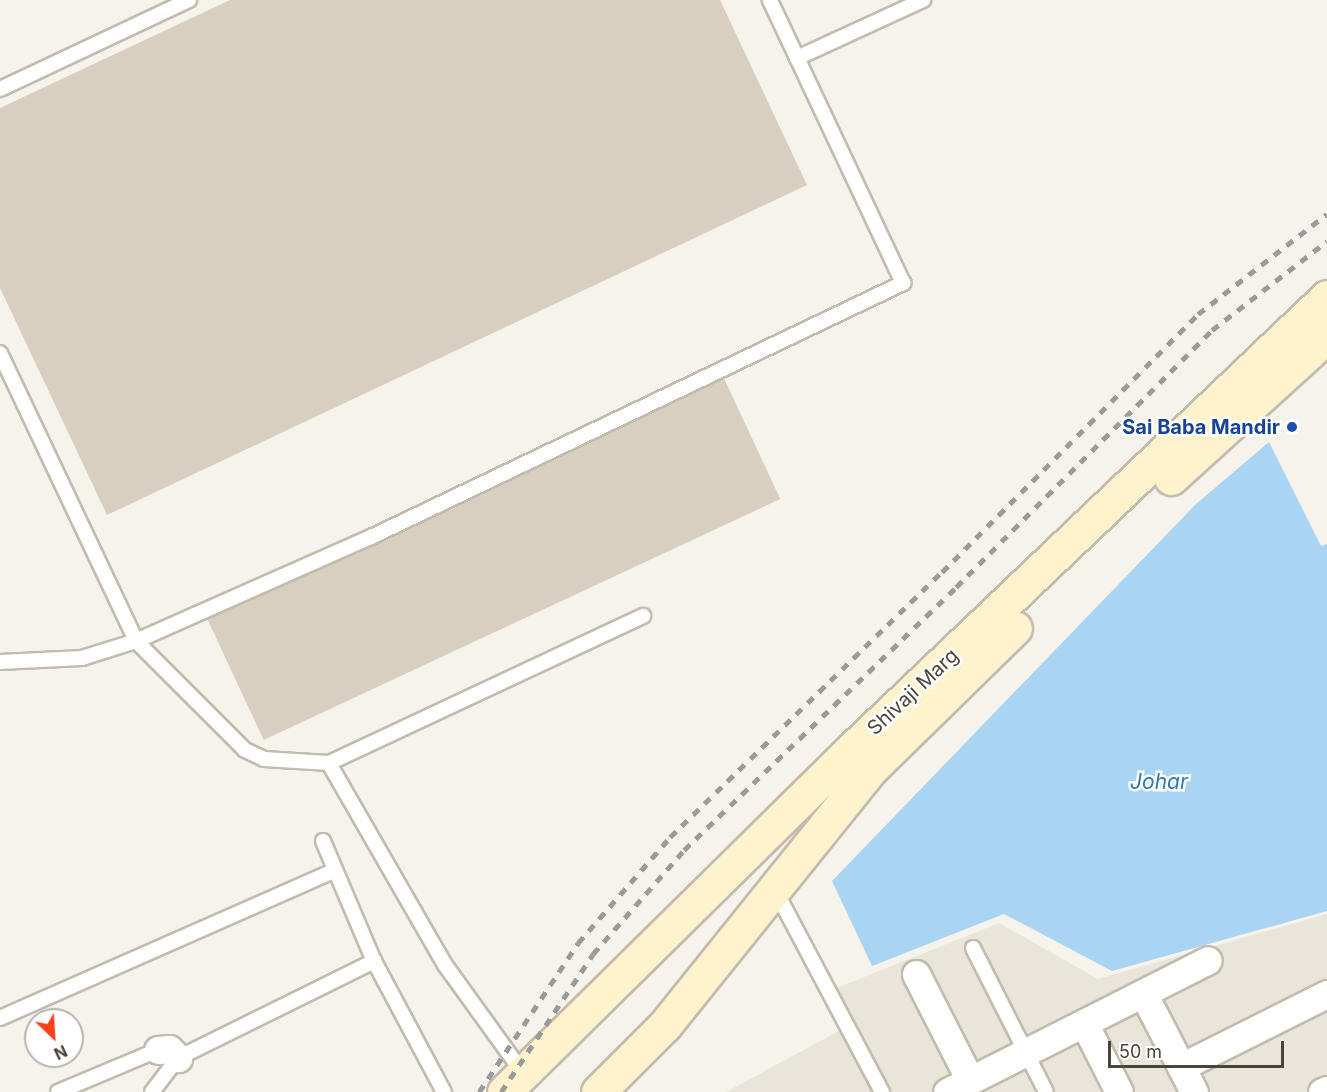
<!DOCTYPE html>
<style>
body{margin:0}
#map{position:relative;width:1327px;height:1092px;overflow:hidden;background:#f6f3ec;font-family:Inter,sans-serif}
div>[style]{position:absolute}
.residential>*{inset:0;background:#eae5da}
.water>*{inset:0;background:#a9d4f2}
.building>*{inset:0;background:#d8cfc1;transform-origin:0 0}
.roads{filter:drop-shadow(2px 0 #c2bbae) drop-shadow(-2px 0 #c2bbae) drop-shadow(0 2px #c2bbae) drop-shadow(0 -2px #c2bbae)}
.service>*{height:14px;margin:-7px;padding:0 7px;transform-origin:7px;border-radius:7px;background:#fff}
.minor>*{height:27px;margin:-13.5px;padding:0 13.5px;transform-origin:13.5px;border-radius:13.5px;background:#fff}
.secondary>*{height:33px;margin:-16.5px;padding:0 16.5px;transform-origin:16.5px;border-radius:16.5px;background:#fff3cd}
.rail>*{height:4.5px;margin-top:-2.25px;transform-origin:0;background:repeating-linear-gradient(90deg,#9a9a9a 0 8px,transparent 0 16px)}
.dots>*{width:16px;height:16px;translate:-50% -50%;box-sizing:border-box;border:3px solid #fff;border-radius:50%}
span{translate:-50% -50%;white-space:nowrap;text-align:center;line-height:1.15;-webkit-text-stroke:5px #fff;paint-order:stroke}
.transit-label{font-size:20px;color:#164399;font-weight:700}
.right{translate:-100% -50%;text-align:right}
.street-label{font-size:20px;color:#4b4439}
.water-label{font-size:21px;color:#2e7ab2;font-style:italic}
.north{position:absolute;left:24px;top:1008px;width:60px;height:60px;box-sizing:border-box;background:#fff;border:2px solid #b7b4b0;border-radius:50%;rotate:155deg;font-size:16px;font-weight:700;line-height:24px;text-align:center;color:#4b4439}
.north::after{content:'';display:block;margin:auto;width:21px;height:27px;background:#fc3f1d;clip-path:polygon(50% 0,100% 100%,50% 72%,0 100%)}
.scale{position:absolute;left:1108px;top:1041px;width:176px;height:27px;box-sizing:border-box;border:3px solid #4b4439;border-top:0;padding-left:8px;font-size:18px;line-height:21px;white-space:nowrap;color:#4b4439;-webkit-text-stroke:4px #fff;paint-order:stroke}
</style>
<div id="map">
<div class="residential">
<i style="clip-path:polygon(1327px 914px,1327px 1092px,726px 1092px,846px 1027px,829px 991px,999px 923px,1098px 979px)"></i>
</div>
<div class="water">
<i style="clip-path:polygon(1269px 442px,1321px 546px,1327px 544px,1327px 911px,1112px 971px,1004px 914px,872px 966px,832px 881px,1196px 504px)"></i>
</div>
<div class="building">
<i style="clip-path:polygon(230px 0,720px 0,807px 185px,107px 515px,0 288px,0 108px)"></i>
<i style="left:722px;top:374px;width:138px;height:570px;rotate:65deg"></i>
</div>
<div class="roads">
<div class="service">
<i style="left:797px;top:58px;width:139px;rotate:-24.7deg"></i>
<i style="left:0;top:89px;width:209px;rotate:-25.2deg"></i>
<i style="left:0;top:353px;width:318px;rotate:64.7deg"></i>
<i style="left:136px;top:641px;width:154px;rotate:45deg"></i>
<i style="left:245px;top:750px;width:21px;rotate:25deg"></i>
<i style="left:264px;top:759px;width:65px;rotate:3.5deg"></i>
<i style="left:0;top:662px;width:82px;rotate:-2.8deg"></i>
<i style="left:82px;top:658px;width:57px;rotate:-17.5deg"></i>
<i style="left:136px;top:641px;width:257px;rotate:-23.9deg"></i>
<i style="left:371px;top:537px;width:590px;rotate:-25.52deg"></i>
<i style="left:903px;top:283px;width:313px;rotate:-115.2deg"></i>
<i style="left:323px;top:841px;width:130px;rotate:67deg"></i>
<i style="left:374px;top:961px;width:149px;rotate:61.9deg"></i>
<i style="left:775px;top:890px;width:229px;rotate:62.1deg"></i>
<i style="left:973px;top:948px;width:161px;rotate:63.1deg"></i>
<i style="left:0;top:1018px;width:366px;rotate:-23.8deg"></i>
<i style="left:523px;top:1073px;width:133px;rotate:-125.8deg"></i>
<i style="left:445px;top:965px;width:233px;rotate:-119.9deg"></i>
<i style="left:329px;top:763px;width:347px;rotate:-25.1deg"></i>
<i style="left:58px;top:1092px;width:108px;rotate:-22.8deg"></i>
<i style="left:152px;top:1092px;width:43px;rotate:-52.6deg"></i>
<i style="left:178px;top:1058px;width:219px;rotate:-26.3deg"></i>
</div>
<div class="minor">
<i style="left:916px;top:974px;width:119px;rotate:63deg"></i>
<i style="left:1143px;top:993px;width:111px;rotate:62.7deg"></i>
<i style="left:1084px;top:1023px;width:77px;rotate:63.1deg"></i>
<i style="left:158px;top:1050px;width:11px;rotate:-5deg"></i>
<i style="left:169px;top:1049px;width:13px;rotate:45deg"></i>
<i style="left:1181px;top:1067px;width:163px;rotate:-26.6deg"></i>
<i style="left:947px;top:1092px;width:292px;rotate:-26.8deg"></i>
<i style="left:1322px;top:1092px;width:5px;rotate:-22deg"></i>
</div>
<div class="secondary">
<i style="left:1171px;top:478px;width:211px;rotate:-42.3deg"></i>
<i style="left:504px;top:1092px;width:490px;rotate:-44.6deg"></i>
<i style="left:853px;top:748px;width:654px;rotate:-43.58deg"></i>
<i style="left:598px;top:1092px;width:95px;rotate:-45deg"></i>
<i style="left:665px;top:1025px;width:330px;rotate:-51.2deg"></i>
<i style="left:872px;top:768px;width:200px;rotate:-44.4deg"></i>
</div>
</div>
<div class="rail">
<i style="left:479px;top:1092px;width:179px;rotate:-56.4deg"></i>
<i style="left:578px;top:943px;width:140px;rotate:-49deg"></i>
<i style="left:670px;top:837px;width:380px;rotate:-44.3deg"></i>
<i style="left:942px;top:572px;width:363px;rotate:-45.2deg"></i>
<i style="left:1198px;top:314px;width:163px;rotate:-37.8deg"></i>
<i style="left:501px;top:1092px;width:166px;rotate:-56.3deg"></i>
<i style="left:593px;top:954px;width:138px;rotate:-48.8deg"></i>
<i style="left:684px;top:850px;width:378px;rotate:-44deg"></i>
<i style="left:956px;top:587px;width:363px;rotate:-45.1deg"></i>
<i style="left:1212px;top:330px;width:145px;rotate:-37.7deg"></i>
</div>
<div class="dots">
<i style="left:1292px;top:427px;background:#1a4fb4"></i>
</div>
<div class="transit-label">
<span class="right" style="left:1280px;top:427px">Sai Baba Mandir</span>
</div>
<div class="street-label">
<span style="left:913px;top:692px;rotate:-43deg">Shivaji Marg</span>
</div>
<div class="water-label">
<span style="left:1159px;top:782px">Johar</span>
</div>
<div class="north">N</div>
<div class="scale">50 m</div>
</div>
